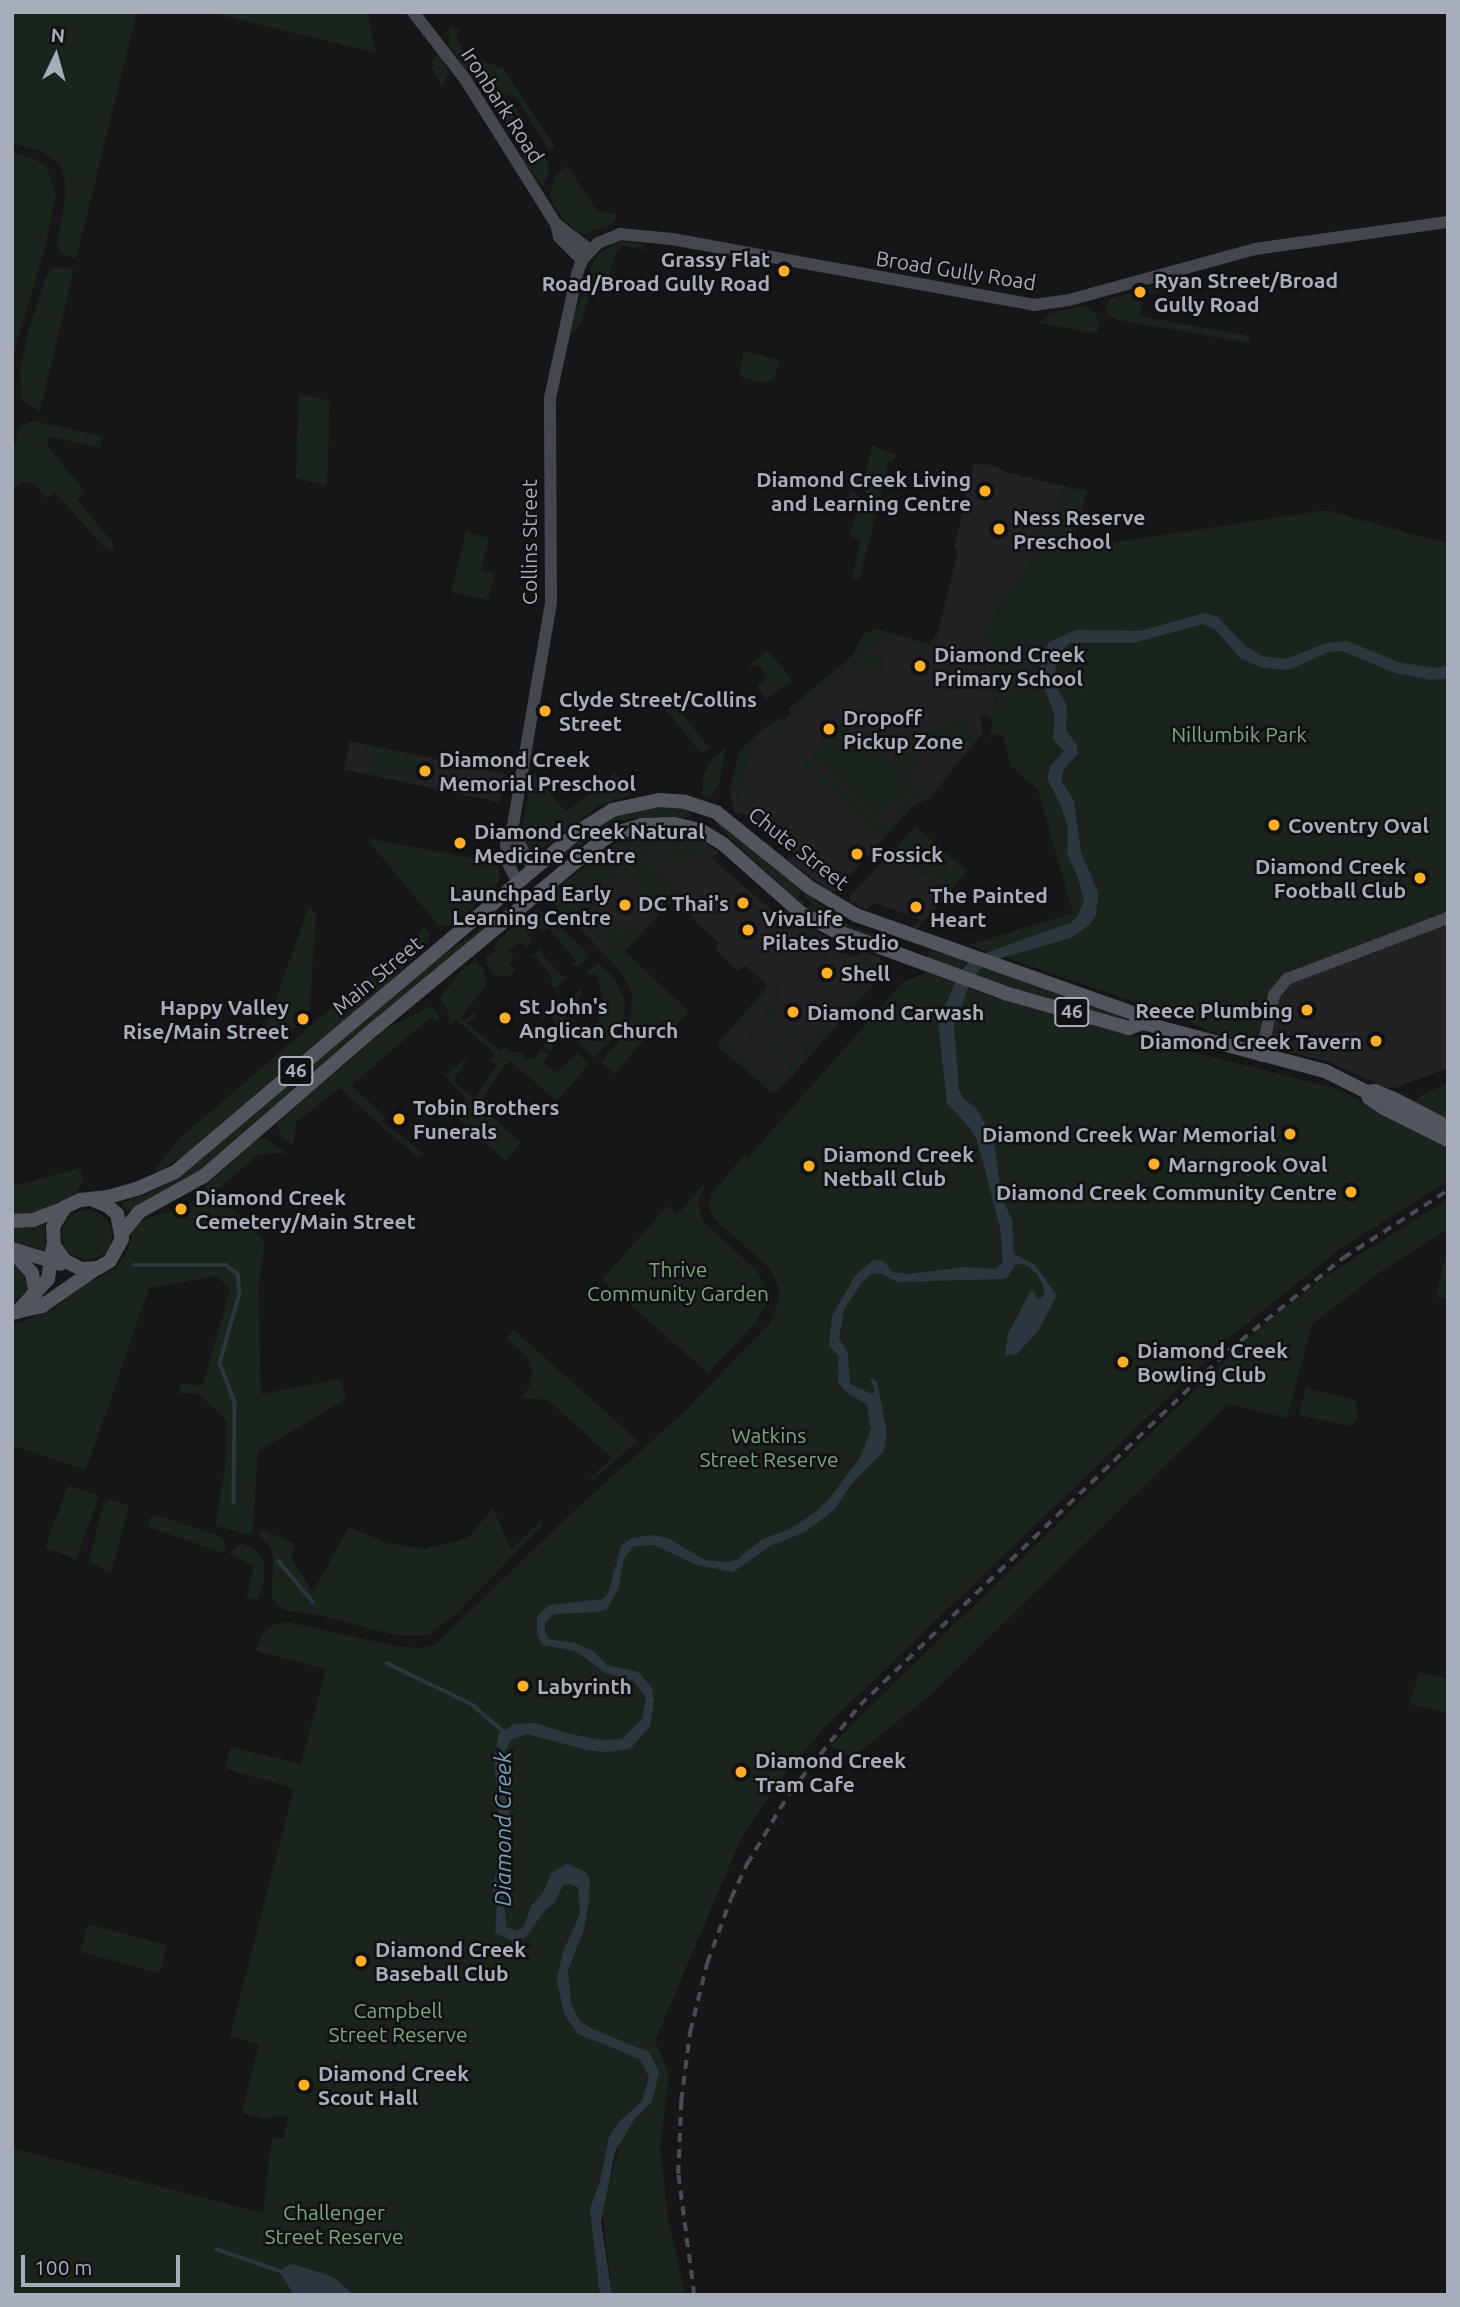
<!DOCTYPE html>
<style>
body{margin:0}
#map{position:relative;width:1460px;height:2307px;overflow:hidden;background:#161618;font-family:Ubuntu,sans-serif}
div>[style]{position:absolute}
.built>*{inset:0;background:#222225;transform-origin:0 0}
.green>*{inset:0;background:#1b241c;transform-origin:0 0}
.round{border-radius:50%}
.water>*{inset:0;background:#2b363e}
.stream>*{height:3.5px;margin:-1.75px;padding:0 1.75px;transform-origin:1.75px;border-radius:1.75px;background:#2b363e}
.secondary>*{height:12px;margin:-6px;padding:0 6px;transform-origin:6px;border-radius:6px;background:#44474e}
.primary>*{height:14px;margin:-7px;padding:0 7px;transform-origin:7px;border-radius:7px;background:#52555d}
.rail>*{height:3.5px;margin-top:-1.75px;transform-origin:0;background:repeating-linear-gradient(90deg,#494c53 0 9px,transparent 0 16px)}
.dots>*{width:19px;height:19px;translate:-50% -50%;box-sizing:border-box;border:4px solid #111113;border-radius:50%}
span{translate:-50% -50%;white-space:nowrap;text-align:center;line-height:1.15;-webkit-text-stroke:5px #111113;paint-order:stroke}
.shield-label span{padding:2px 5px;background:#111113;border:2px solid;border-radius:5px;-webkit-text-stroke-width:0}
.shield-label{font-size:19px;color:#a7adba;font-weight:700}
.street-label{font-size:21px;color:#a7adba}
.poi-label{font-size:21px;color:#a7adba;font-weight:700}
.right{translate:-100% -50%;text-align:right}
.left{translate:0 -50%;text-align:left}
.park-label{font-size:21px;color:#7ca67d}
.water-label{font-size:23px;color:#7a9eb8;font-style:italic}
.frame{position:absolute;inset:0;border:14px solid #a7adba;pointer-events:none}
.north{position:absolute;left:21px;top:21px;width:70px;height:70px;-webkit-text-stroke:5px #111113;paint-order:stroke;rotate:5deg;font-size:19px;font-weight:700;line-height:28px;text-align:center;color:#a7adba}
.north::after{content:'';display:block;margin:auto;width:24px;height:32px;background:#a7adba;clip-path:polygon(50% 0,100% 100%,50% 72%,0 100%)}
.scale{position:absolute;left:21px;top:2255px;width:159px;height:32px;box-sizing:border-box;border:4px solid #a7adba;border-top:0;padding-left:9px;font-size:21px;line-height:24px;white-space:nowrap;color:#a7adba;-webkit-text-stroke:5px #111113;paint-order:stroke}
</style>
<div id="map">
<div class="built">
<i style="clip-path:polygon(974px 463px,993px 465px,1006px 472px,1063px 486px,1051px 531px,986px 626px,995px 708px,980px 716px,983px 733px,925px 797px,917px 792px,889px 832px,846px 880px,841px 890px,831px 892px,786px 859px,797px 856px,749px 815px,735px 813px,730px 794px,739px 752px,767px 726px,772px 730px,885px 637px,934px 650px,958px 551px,954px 549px)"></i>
<i style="left:350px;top:741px;width:159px;height:29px;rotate:12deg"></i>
<i style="clip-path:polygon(669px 831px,694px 837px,709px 845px,719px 853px,711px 858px,776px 914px,788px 914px,827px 938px,822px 943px,824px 946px,854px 957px,863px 951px,879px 957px,883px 962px,880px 977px,777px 1092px,770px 1091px,717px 1045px,768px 986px,746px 966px,738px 971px,715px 949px,719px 943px,696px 922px,678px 895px,613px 963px,553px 901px,555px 890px,614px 844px,641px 833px)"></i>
<i style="clip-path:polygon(895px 849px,947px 895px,917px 929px,912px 926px,921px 920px,876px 903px,866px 909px,850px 902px,850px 896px)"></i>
<i style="clip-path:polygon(1448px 924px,1448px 1068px,1395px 1088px,1385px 1087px,1329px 1062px,1280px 1050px,1273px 1045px,1270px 1038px,1279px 999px,1291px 984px)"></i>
</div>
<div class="green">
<i style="clip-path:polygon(12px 12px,137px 12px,76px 259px,63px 254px,57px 245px,65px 197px,65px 181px,60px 165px,41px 151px,12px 143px)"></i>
<i style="clip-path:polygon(208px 12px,367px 12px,376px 53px,323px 40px)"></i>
<i style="clip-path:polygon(449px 27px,459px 30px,457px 39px,465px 54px,504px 69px,555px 147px,549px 150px,516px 97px,486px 91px,474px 82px,449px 45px)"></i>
<i style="clip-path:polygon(440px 54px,449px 73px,442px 87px,432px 68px,433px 59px)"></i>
<i style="clip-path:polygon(505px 100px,512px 104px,521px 115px,522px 126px,516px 135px,509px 134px,496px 114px,494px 104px)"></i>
<i style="clip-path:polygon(528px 144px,535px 145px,548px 162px,549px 172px,543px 187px,523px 160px,522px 148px)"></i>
<i style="clip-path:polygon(12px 152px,35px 159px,47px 168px,56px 194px,45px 248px,12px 359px)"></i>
<i style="clip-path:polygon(567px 166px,597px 211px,617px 214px,613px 224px,585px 234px,576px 231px,562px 218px,549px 196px,557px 173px)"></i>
<i style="clip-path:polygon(620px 241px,644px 244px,645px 250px,624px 246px,617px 250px,603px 293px,597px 292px,598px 285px,593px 284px,582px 320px,572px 335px,570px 325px,583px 296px,592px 264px,599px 254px)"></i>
<i style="clip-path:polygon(62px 267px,74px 269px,40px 411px,22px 401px,20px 371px,29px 329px,44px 282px,51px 269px)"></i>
<i style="clip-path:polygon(1162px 283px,1164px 291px,1143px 297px,1139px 316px,1250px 336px,1249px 343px,1119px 320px,1108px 315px,1106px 307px,1110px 299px)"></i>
<i style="clip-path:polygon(1084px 306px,1095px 312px,1099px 323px,1098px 334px,1039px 323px,1050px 313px)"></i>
<i style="clip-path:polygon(743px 351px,780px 360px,773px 380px,762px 383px,740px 376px)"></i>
<i style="clip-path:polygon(299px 393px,330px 401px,327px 486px,296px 478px)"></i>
<i style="clip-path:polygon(33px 421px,102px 436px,100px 448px,53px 437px,48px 439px,47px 445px,85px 492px,77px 500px,114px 544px,113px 551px,104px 547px,55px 492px,47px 498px,34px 484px,24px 481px,16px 486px,12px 500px,12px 453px,21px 425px)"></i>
<i style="clip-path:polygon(872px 445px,896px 455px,892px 462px,888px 462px,880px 501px,857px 486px,851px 478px,853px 470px,866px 473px)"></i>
<i style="clip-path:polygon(1063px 486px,1087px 491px,1071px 549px,1326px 510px,1448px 544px,1448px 912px,1284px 974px,1271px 988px,1259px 1034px,1251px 1041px,1220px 1035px,1189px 1022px,1172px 1011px,1140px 1004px,969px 945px,1073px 913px,1038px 790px,1011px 766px,1003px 737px,997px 733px,990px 739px,993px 719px,983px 715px,995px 707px,986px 626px,1051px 531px)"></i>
<i style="clip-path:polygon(852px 491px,877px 511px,859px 580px,852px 578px,861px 540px,850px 536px,858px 504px,845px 501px)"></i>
<i style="clip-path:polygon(466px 532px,489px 538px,481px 570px,495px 574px,488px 600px,451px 592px)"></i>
<i style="clip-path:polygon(879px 629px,931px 645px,934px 635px,937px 635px,934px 650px,885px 637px,863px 655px,884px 656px,881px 669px,863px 666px,860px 657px,791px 715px,788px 709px,852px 656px,864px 633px)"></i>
<i style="clip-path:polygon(768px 650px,792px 680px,766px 699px,757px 685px,766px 679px,760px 665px,747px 668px)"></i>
<i style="left:665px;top:693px;width:70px;height:10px;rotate:51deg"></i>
<i style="clip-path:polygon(778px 718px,784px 721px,772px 731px,884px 827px,917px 791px,925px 797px,980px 736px,930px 798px,913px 806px,883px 839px,814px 774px,801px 767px,805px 762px,766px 728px)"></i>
<i style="left:966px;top:719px;width:23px;height:38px;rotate:72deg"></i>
<i style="clip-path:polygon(842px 722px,917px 785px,878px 816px,812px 755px)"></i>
<i style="clip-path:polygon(754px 737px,759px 742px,753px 749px,739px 796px,742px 801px,730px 791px,731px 784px,740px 750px)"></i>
<i style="clip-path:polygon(372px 746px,424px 756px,425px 776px,395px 773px,394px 778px,369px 773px)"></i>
<i style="clip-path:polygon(726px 748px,719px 784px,712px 796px,706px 798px,702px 793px,704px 773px,711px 761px)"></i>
<i style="clip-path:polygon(901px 750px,919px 761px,918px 769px,912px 776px,892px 762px)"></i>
<i style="clip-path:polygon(532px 771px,566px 812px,615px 773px,632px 794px,598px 806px,546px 846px,534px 851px,529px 850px,521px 834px)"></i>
<i style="clip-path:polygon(650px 806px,684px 808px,692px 815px,684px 818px,651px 817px,614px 821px,542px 873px,580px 837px,609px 817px)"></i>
<i style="clip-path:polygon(716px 820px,802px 891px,798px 897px,805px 903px,803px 906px,717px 825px)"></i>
<i style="left:915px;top:826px;width:69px;height:30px;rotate:41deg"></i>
<i style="clip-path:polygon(evenodd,669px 831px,694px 837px,710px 846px,687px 862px,679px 859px,676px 861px,672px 858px,674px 854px,648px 851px,643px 858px,679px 891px,702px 928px,678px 894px,624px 951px,689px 1011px,672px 1030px,661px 1021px,614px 1074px,601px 1062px,628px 1030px,633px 998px,624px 976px,605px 954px,611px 946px,600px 936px,609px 926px,619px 933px,632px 924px,639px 929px,658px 909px,622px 871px,610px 884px,605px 898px,588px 912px,599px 922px,592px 929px,574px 912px,567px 918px,557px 909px,552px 896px,614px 844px,641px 833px,669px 831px,589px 878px,599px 890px,574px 910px,564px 901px,564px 897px,589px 878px)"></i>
<i style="clip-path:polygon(366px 838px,499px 863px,499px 879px,492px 891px,451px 925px,439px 926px)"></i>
<i style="clip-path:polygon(806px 893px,840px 921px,896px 943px,897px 947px,850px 931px,807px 909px,812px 903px,804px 896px)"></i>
<i style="clip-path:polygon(309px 906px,316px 915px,309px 1016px,286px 1035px,276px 1036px,266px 1027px)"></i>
<i style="clip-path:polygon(506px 907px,509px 909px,197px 1174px,125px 1213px,122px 1203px,157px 1190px,182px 1174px,432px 963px,472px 935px)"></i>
<i style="clip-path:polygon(536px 909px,546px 914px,589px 954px,588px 957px,580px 966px,571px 965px,576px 960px,548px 928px,542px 932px,537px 927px,528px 935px,533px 941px,525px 948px,520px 942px,509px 951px,514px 957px,509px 963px,516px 971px,508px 977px,495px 975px,486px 962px,485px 953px,489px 956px,496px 951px,493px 946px,523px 916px)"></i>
<i style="clip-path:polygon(424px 928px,430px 933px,428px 943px,390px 981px,194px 1148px,160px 1171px,155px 1170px,179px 1139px)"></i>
<i style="clip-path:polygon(544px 946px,540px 952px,562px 976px,567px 976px,555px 988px,550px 984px,553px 978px,535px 956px,528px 959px)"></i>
<i style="clip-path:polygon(929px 951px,946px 953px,967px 962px,959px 973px,928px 959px)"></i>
<i style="clip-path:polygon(475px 960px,483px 968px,487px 984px,461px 1017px,465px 1021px,476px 1011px,475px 1018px,467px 1023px,500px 1051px,505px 1047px,510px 1052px,523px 1052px,524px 1060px,536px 1058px,541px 1049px,549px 1055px,543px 1062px,556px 1073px,578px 1053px,589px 1064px,557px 1101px,509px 1060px,478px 1104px,521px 1143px,505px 1161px,456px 1116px,464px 1107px,465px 1097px,440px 1070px,447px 1074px,469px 1056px,453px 1081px,474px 1098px,497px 1065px,490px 1060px,495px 1054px,456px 1019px,449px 1025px,449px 1014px,440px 998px,461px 971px)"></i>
<i style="clip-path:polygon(598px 963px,615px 979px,625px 1001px,624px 1015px,619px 1030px,595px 1058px,574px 1038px,553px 1040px,552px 1051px,543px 1046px,557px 1025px,547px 1013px,540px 1021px,542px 1014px,547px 1009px,552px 1014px,579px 991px,576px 984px,582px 992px,565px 1019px,563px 1031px,593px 1036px,599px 1021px,603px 998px,596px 973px,589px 976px,588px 972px)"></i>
<i style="clip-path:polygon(862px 966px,880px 977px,838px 1023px,836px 1014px,858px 989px)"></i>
<i style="clip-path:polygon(982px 967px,1121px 1015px,1121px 1018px,973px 977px)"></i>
<i style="clip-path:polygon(928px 973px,998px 999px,999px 997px,1153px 1042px,1335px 1088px,1448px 1143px,1448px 1181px,1338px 1250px,1209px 1354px,1207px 1360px,825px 1727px,785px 1774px,741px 1838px,655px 2041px,669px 2073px,660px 2147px,668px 2218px,685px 2295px,612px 2295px,602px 2208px,622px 2137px,634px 2120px,647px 2110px,648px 2104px,615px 2137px,596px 2210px,607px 2295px,12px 2295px,12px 2148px,263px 2213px,272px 2137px,283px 2139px,288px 2117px,277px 2115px,268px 2119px,242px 2113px,259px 2044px,230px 2036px,294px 1788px,225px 1769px,231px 1747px,301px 1764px,326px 1669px,255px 1651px,263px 1633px,273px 1625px,288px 1622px,400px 1647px,423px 1648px,437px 1643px,562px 1522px,684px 1412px,770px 1323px,780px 1296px,778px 1284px,769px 1268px,715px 1219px,709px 1207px,711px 1195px,743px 1156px,748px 1158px,904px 981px)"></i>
<i style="clip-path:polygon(777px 981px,782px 985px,773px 1006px,777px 1019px,807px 1044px,824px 1026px,830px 1032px,806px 1061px,799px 1057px,803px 1049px,762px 1013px,774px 998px)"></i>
<i style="clip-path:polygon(768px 986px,767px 996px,724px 1041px,772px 1084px,781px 1078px,785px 1083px,777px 1092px,770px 1091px,717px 1045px)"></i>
<i style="clip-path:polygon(431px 1006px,439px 1015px,438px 1022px,432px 1016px,351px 1085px,385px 1117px,382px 1121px,423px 1153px,418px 1158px,339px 1088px,296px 1122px,293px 1145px,281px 1136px,277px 1124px,287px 1114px,386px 1029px)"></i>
<i style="clip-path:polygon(752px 1029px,799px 1066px,792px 1077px,785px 1072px,790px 1063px,755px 1034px,750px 1039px,746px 1038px)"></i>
<i style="clip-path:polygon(1448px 1083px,1448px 1121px,1416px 1105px,1415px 1100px,1422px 1095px)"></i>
<i style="clip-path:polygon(266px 1139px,286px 1153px,259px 1154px,215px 1192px,265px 1242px,258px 1287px,261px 1394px,340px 1379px,346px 1399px,258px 1451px,252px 1535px,215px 1526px,226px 1461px,227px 1421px,199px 1394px,179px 1393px,180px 1384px,203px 1385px,230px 1289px,216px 1276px,149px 1288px,86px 1470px,12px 1445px,12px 1325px,54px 1309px,82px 1286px,115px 1269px,126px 1255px,133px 1232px,141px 1221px,178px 1209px,181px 1213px,187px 1208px,185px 1205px,199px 1198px,208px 1183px,256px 1140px)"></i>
<i style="clip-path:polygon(80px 1168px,84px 1181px,74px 1195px,34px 1213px,12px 1216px,12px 1184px,18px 1185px)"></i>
<i style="clip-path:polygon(707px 1181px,698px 1202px,703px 1221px,757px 1271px,768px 1292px,765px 1307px,755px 1323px,708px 1373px,602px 1280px,667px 1206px,677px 1215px)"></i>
<i style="clip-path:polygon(1448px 1199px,1448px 1229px,1377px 1274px,1312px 1324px,1287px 1418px,1228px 1404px,928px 1697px,858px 1753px,842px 1755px,831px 1745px,1248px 1338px,1323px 1278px)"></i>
<i class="round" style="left:62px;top:1210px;width:50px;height:50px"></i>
<i style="clip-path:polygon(45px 1225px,46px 1251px,12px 1241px,12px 1228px)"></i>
<i style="clip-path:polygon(1448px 1245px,1448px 1299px,1436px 1297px)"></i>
<i style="clip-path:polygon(12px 1259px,27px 1272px,29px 1291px,12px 1303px)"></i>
<i style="clip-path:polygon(514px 1330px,638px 1441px,592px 1481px,590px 1478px,612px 1458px,548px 1400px,522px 1398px,530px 1385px,532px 1371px,528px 1358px,507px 1338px)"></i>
<i style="clip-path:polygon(1306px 1388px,1355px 1400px,1358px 1419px,1348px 1426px,1299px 1415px)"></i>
<i style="left:68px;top:1485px;width:33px;height:67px;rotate:20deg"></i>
<i style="clip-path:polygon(109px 1499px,129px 1506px,111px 1573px,89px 1561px,103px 1506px)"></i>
<i style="clip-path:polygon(493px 1508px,511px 1550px,541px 1521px,543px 1525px,455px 1615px,428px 1635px,394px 1635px,320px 1615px,283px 1610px,272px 1598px,273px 1555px,269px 1545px,259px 1537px,261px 1530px,294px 1543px,291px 1558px,313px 1592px,349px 1527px,386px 1543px,425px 1549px,468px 1538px)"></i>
<i style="clip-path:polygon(160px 1516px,221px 1537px,226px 1544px,224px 1553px,148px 1527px,150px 1518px)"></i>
<i style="clip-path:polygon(240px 1543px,256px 1550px,264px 1563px,264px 1581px,258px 1599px,247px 1598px,254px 1566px,229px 1554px)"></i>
<i style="clip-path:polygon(1419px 1673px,1448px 1679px,1448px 1713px,1409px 1704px)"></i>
<i style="left:88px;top:1924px;width:82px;height:29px;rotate:15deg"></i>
</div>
<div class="water">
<i style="clip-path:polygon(1205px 613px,1218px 617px,1244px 645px,1262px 656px,1286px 659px,1326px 643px,1347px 641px,1398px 662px,1434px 668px,1448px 665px,1448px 678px,1431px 680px,1395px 673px,1342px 651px,1328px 652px,1289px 670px,1262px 668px,1240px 658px,1216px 630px,1203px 624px,1133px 643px,1070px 643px,1056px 655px,1055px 684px,1067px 706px,1066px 730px,1076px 744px,1078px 754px,1064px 769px,1061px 780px,1074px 801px,1081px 852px,1098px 892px,1096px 915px,1089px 925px,1071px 938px,997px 959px,980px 969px,971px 980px,954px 1025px,959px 1090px,963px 1098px,977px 1109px,994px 1141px,1002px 1199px,1012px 1219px,1014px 1254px,1035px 1265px,1057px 1295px,1038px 1331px,1017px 1354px,1005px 1356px,1008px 1334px,1030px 1292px,1033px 1291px,1038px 1300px,1044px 1295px,1044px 1288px,1037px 1274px,1026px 1265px,1016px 1264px,1008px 1277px,1003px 1279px,897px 1282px,880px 1273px,871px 1274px,862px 1282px,844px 1310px,839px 1338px,848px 1353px,850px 1384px,872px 1394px,875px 1392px,870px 1377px,877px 1382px,887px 1433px,884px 1451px,853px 1482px,834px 1510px,805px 1532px,770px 1546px,733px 1572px,697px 1565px,654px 1545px,634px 1546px,624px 1558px,619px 1587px,607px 1609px,598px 1612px,554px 1614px,545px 1623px,545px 1632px,549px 1639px,575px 1643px,593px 1651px,607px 1665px,638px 1672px,652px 1688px,654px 1700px,650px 1726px,630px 1749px,607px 1752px,587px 1750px,527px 1734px,511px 1740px,505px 1751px,511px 1832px,503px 1887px,506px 1927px,517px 1931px,524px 1926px,531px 1906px,543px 1893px,552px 1872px,568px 1864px,585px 1872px,590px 1879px,589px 1901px,584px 1929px,568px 1970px,571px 2004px,579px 2020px,590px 2028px,649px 2052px,659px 2072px,652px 2102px,634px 2120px,615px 2152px,601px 2222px,612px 2295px,600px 2295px,590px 2209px,600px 2181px,609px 2137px,619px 2122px,642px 2101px,649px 2077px,640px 2059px,578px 2034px,564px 2014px,557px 1980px,563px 1952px,580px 1914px,578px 1887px,569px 1884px,563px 1885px,555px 1902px,545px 1910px,525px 1938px,512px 1941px,495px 1933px,497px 1906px,492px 1887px,499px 1863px,501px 1834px,494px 1760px,498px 1735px,514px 1724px,535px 1723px,569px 1734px,601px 1740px,622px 1739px,642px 1719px,646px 1697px,632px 1680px,605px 1673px,575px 1651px,543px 1645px,537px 1635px,537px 1616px,550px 1605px,602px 1599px,608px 1594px,621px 1546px,632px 1538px,652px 1535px,668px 1538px,705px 1560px,728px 1562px,738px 1559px,761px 1540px,790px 1529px,814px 1513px,829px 1499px,860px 1458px,871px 1429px,867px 1405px,845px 1391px,838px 1382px,839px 1356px,829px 1346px,832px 1316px,855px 1276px,873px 1260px,884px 1261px,892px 1272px,909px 1274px,964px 1267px,995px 1269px,1003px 1262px,1000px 1227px,977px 1140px,970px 1128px,947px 1103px,938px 1023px,958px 976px,971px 958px,1070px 923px,1077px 917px,1084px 902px,1078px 878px,1067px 853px,1068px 828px,1061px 806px,1047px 778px,1051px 765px,1064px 751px,1053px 739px,1055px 716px,1041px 679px,1041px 657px,1049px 642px,1076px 630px,1140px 631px)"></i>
<i style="clip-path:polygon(293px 2264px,333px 2277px,354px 2295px,294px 2295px,280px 2273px,284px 2267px)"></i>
</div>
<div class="stream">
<i style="left:134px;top:1265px;width:92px"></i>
<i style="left:226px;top:1265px;width:15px;rotate:37deg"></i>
<i style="left:238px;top:1274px;width:19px;rotate:84deg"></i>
<i style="left:240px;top:1293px;width:73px;rotate:105.9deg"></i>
<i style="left:220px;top:1363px;width:42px;rotate:69deg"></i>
<i style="left:235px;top:1402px;width:101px;rotate:90.6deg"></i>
<i style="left:279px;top:1561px;width:53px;rotate:50.3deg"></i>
<i style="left:387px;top:1663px;width:96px;rotate:26deg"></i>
<i style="left:473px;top:1705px;width:43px;rotate:41.2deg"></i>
<i style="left:216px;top:2249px;width:71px;rotate:18.9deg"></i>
</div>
<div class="secondary">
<i style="left:413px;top:12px;width:85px;rotate:52.2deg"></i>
<i style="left:465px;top:79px;width:171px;rotate:57.9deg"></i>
<i style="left:556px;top:224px;width:13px;rotate:77deg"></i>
<i style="left:559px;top:237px;width:33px;rotate:45deg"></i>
<i style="left:556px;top:224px;width:43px;rotate:37.4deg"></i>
<i style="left:512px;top:831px;width:43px;rotate:60.4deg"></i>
<i style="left:518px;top:883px;width:22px;rotate:-117deg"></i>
<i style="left:508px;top:863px;width:19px;rotate:-96deg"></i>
<i style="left:506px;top:844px;width:14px;rotate:-65deg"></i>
<i style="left:512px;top:831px;width:232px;rotate:-80.3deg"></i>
<i style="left:551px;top:602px;width:204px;rotate:-90.3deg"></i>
<i style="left:550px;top:398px;width:127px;rotate:-77.7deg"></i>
<i style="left:577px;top:274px;width:15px;rotate:-70deg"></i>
<i style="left:582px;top:260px;width:23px;rotate:-47deg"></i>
<i style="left:598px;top:243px;width:24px;rotate:-22deg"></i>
<i style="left:620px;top:234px;width:52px;rotate:5.5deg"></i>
<i style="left:672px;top:239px;width:368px;rotate:10.3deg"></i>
<i style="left:1034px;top:305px;width:35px;rotate:-8deg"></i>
<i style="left:1069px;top:300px;width:193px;rotate:-15.3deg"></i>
<i style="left:1255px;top:249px;width:195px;rotate:-8deg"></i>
<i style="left:1261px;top:1056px;width:62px;rotate:-78deg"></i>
<i style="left:1274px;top:995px;width:21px;rotate:-51deg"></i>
<i style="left:1287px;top:979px;width:172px;rotate:-20.8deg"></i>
</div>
<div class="primary">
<i style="left:1367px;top:1092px;width:6px;rotate:72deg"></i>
<i style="left:1369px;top:1098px;width:18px;rotate:34deg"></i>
<i style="left:1384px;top:1108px;width:72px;rotate:26.6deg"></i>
<i style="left:93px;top:1200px;width:16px;rotate:22deg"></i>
<i style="left:108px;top:1206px;width:12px;rotate:42deg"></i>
<i style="left:117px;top:1214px;width:25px;rotate:79deg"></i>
<i style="left:122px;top:1239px;width:25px;rotate:119deg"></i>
<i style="left:110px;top:1261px;width:14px;rotate:150deg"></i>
<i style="left:98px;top:1268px;width:17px;rotate:177deg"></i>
<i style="left:81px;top:1269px;width:19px;rotate:-152deg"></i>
<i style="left:64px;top:1260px;width:18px;rotate:-124deg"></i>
<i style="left:54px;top:1245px;width:18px;rotate:-93deg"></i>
<i style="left:53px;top:1227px;width:23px;rotate:-59deg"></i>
<i style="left:65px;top:1207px;width:17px;rotate:-25deg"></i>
<i style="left:80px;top:1200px;width:28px;rotate:-6deg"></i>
<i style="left:108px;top:1197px;width:32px;rotate:-16deg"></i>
<i style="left:139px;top:1188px;width:39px;rotate:-24deg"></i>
<i style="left:175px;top:1172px;width:529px;rotate:-40.17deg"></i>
<i style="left:579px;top:831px;width:39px;rotate:-32deg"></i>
<i style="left:612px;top:810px;width:48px;rotate:-12deg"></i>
<i style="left:659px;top:800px;width:26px;rotate:4deg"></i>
<i style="left:685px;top:802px;width:33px;rotate:18deg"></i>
<i style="left:716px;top:812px;width:119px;rotate:38.9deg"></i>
<i style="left:809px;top:887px;width:55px;rotate:30.8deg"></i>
<i style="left:856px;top:915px;width:294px;rotate:19.5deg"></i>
<i style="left:1133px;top:1013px;width:14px;rotate:45deg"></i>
<i style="left:1143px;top:1023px;width:188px;rotate:14.8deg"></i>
<i style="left:1325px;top:1071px;width:47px;rotate:26.6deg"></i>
<i style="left:1367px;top:1092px;width:8px;rotate:-7deg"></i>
<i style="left:1375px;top:1091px;width:21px;rotate:23deg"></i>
<i style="left:1394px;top:1099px;width:61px;rotate:27.4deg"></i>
<i style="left:12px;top:1221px;width:21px;rotate:-3deg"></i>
<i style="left:33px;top:1220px;width:33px;rotate:-21deg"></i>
<i style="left:123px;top:1232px;width:26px;rotate:-51deg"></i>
<i style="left:139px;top:1212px;width:74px;rotate:-29deg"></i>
<i style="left:204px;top:1176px;width:226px;rotate:-40.9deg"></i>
<i style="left:375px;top:1028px;width:284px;rotate:-39.6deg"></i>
<i style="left:594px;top:847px;width:20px;rotate:-37deg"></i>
<i style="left:610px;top:835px;width:34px;rotate:-17deg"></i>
<i style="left:642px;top:825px;width:32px;rotate:-2deg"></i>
<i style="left:674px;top:824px;width:27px;rotate:13deg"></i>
<i style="left:700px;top:830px;width:27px;rotate:31deg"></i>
<i style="left:723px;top:844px;width:104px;rotate:41.5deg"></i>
<i style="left:801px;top:913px;width:36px;rotate:28deg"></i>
<i style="left:833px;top:930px;width:186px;rotate:20.1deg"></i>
<i style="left:1008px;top:994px;width:126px;rotate:15.7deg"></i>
<i style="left:1129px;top:1028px;width:15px;rotate:-20deg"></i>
<i style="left:12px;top:1249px;width:51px;rotate:17deg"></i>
<i style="left:13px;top:1252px;width:28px;rotate:48deg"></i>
<i style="left:32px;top:1273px;width:21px;rotate:79deg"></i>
<i style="left:17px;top:1312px;width:45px;rotate:-46.8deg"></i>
<i style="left:48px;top:1279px;width:33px;rotate:-81deg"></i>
<i style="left:12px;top:1313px;width:31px;rotate:-13deg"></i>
<i style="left:42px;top:1306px;width:63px;rotate:-34.7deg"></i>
</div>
<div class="rail">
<i style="left:694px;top:2295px;width:122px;rotate:-97.5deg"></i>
<i style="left:678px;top:2174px;width:73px;rotate:-87.6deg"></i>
<i style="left:681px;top:2101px;width:70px;rotate:-82.6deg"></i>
<i style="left:690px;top:2032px;width:71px;rotate:-76.2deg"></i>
<i style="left:707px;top:1963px;width:69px;rotate:-69.7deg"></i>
<i style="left:731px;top:1898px;width:38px;rotate:-65deg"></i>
<i style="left:747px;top:1864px;width:84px;rotate:-59.2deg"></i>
<i style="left:790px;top:1792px;width:112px;rotate:-51.2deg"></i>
<i style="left:860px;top:1705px;width:511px;rotate:-43.89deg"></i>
<i style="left:1228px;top:1351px;width:148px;rotate:-39deg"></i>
<i style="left:1343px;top:1258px;width:125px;rotate:-32.9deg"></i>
</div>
<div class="dots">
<i style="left:784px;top:271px;background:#ffae27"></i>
<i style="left:1140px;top:292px;background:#ffae27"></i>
<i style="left:985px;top:491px;background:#ffae27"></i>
<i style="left:999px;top:529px;background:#ffae27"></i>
<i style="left:920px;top:666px;background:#ffae27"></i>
<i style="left:545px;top:711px;background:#ffae27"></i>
<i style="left:829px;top:729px;background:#ffae27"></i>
<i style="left:425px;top:771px;background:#ffae27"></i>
<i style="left:1274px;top:825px;background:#ffae27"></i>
<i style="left:460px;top:843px;background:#ffae27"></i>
<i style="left:857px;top:854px;background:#ffae27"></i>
<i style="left:1420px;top:878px;background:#ffae27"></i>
<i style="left:743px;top:903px;background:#ffae27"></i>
<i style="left:625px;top:905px;background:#ffae27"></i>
<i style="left:916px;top:907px;background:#ffae27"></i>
<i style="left:748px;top:930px;background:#ffae27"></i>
<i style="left:827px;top:973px;background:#ffae27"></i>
<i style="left:1307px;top:1010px;background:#ffae27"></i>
<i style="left:793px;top:1012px;background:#ffae27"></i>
<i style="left:505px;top:1018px;background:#ffae27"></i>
<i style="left:303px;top:1019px;background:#ffae27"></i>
<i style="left:1376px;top:1041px;background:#ffae27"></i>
<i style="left:399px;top:1119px;background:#ffae27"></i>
<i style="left:1290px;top:1134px;background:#ffae27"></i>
<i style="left:1154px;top:1164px;background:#ffae27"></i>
<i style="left:809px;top:1166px;background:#ffae27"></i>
<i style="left:1351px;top:1192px;background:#ffae27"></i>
<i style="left:181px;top:1209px;background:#ffae27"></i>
<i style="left:1123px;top:1362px;background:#ffae27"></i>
<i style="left:523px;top:1686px;background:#ffae27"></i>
<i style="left:741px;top:1772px;background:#ffae27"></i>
<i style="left:361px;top:1961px;background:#ffae27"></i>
<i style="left:304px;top:2085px;background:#ffae27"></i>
</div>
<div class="shield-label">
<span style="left:1072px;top:1012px">46</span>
<span style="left:296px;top:1071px">46</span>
</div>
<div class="street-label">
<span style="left:503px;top:105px;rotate:57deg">Ironbark Road</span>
<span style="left:956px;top:270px;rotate:9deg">Broad Gully Road</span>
<span style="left:529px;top:542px;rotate:-90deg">Collins Street</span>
<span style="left:799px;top:848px;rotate:38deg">Chute Street</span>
<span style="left:377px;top:975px;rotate:-40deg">Main Street</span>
</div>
<div class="poi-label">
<span class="right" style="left:770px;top:271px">Grassy Flat<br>Road/Broad Gully Road</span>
<span class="left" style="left:1154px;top:292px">Ryan Street/Broad<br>Gully Road</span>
<span class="right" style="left:971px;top:491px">Diamond Creek Living<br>and Learning Centre</span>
<span class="left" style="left:1013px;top:529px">Ness Reserve<br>Preschool</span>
<span class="left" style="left:934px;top:666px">Diamond Creek<br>Primary School</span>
<span class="left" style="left:559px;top:711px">Clyde Street/Collins<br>Street</span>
<span class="left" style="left:843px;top:729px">Dropoff<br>Pickup Zone</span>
<span class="left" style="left:439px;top:771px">Diamond Creek<br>Memorial Preschool</span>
<span class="left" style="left:1288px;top:825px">Coventry Oval</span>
<span class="left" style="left:474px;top:843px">Diamond Creek Natural<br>Medicine Centre</span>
<span class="left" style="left:871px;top:854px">Fossick</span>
<span class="right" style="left:1406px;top:878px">Diamond Creek<br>Football Club</span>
<span class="right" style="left:611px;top:905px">Launchpad Early<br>Learning Centre</span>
<span class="left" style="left:930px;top:907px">The Painted<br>Heart</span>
<span class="right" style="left:729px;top:903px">DC Thai's</span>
<span class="left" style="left:762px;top:930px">VivaLife<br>Pilates Studio</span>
<span class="left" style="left:841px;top:973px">Shell</span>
<span class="left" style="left:519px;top:1018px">St John's<br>Anglican Church</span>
<span class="right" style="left:289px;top:1019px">Happy Valley<br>Rise/Main Street</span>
<span class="right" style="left:1293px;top:1010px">Reece Plumbing</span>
<span class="left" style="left:807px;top:1012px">Diamond Carwash</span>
<span class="right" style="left:1362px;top:1041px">Diamond Creek Tavern</span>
<span class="left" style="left:413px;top:1119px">Tobin Brothers<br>Funerals</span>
<span class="right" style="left:1276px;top:1134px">Diamond Creek War Memorial</span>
<span class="left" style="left:823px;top:1166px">Diamond Creek<br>Netball Club</span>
<span class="left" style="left:1168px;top:1164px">Marngrook Oval</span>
<span class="right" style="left:1337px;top:1192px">Diamond Creek Community Centre</span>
<span class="left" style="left:195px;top:1209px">Diamond Creek<br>Cemetery/Main Street</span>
<span class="left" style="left:1137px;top:1362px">Diamond Creek<br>Bowling Club</span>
<span class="left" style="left:537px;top:1686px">Labyrinth</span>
<span class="left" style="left:755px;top:1772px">Diamond Creek<br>Tram Cafe</span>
<span class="left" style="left:375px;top:1961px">Diamond Creek<br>Baseball Club</span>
<span class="left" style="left:318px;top:2085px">Diamond Creek<br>Scout Hall</span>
</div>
<div class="park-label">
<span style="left:1239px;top:734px">Nillumbik Park</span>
<span style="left:678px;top:1281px">Thrive<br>Community Garden</span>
<span style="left:769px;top:1447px">Watkins<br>Street Reserve</span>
<span style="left:398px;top:2022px">Campbell<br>Street Reserve</span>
<span style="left:334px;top:2224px">Challenger<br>Street Reserve</span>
</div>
<div class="water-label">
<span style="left:503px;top:1829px;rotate:-90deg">Diamond Creek</span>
</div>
<div class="frame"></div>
<div class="north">N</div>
<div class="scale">100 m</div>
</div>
